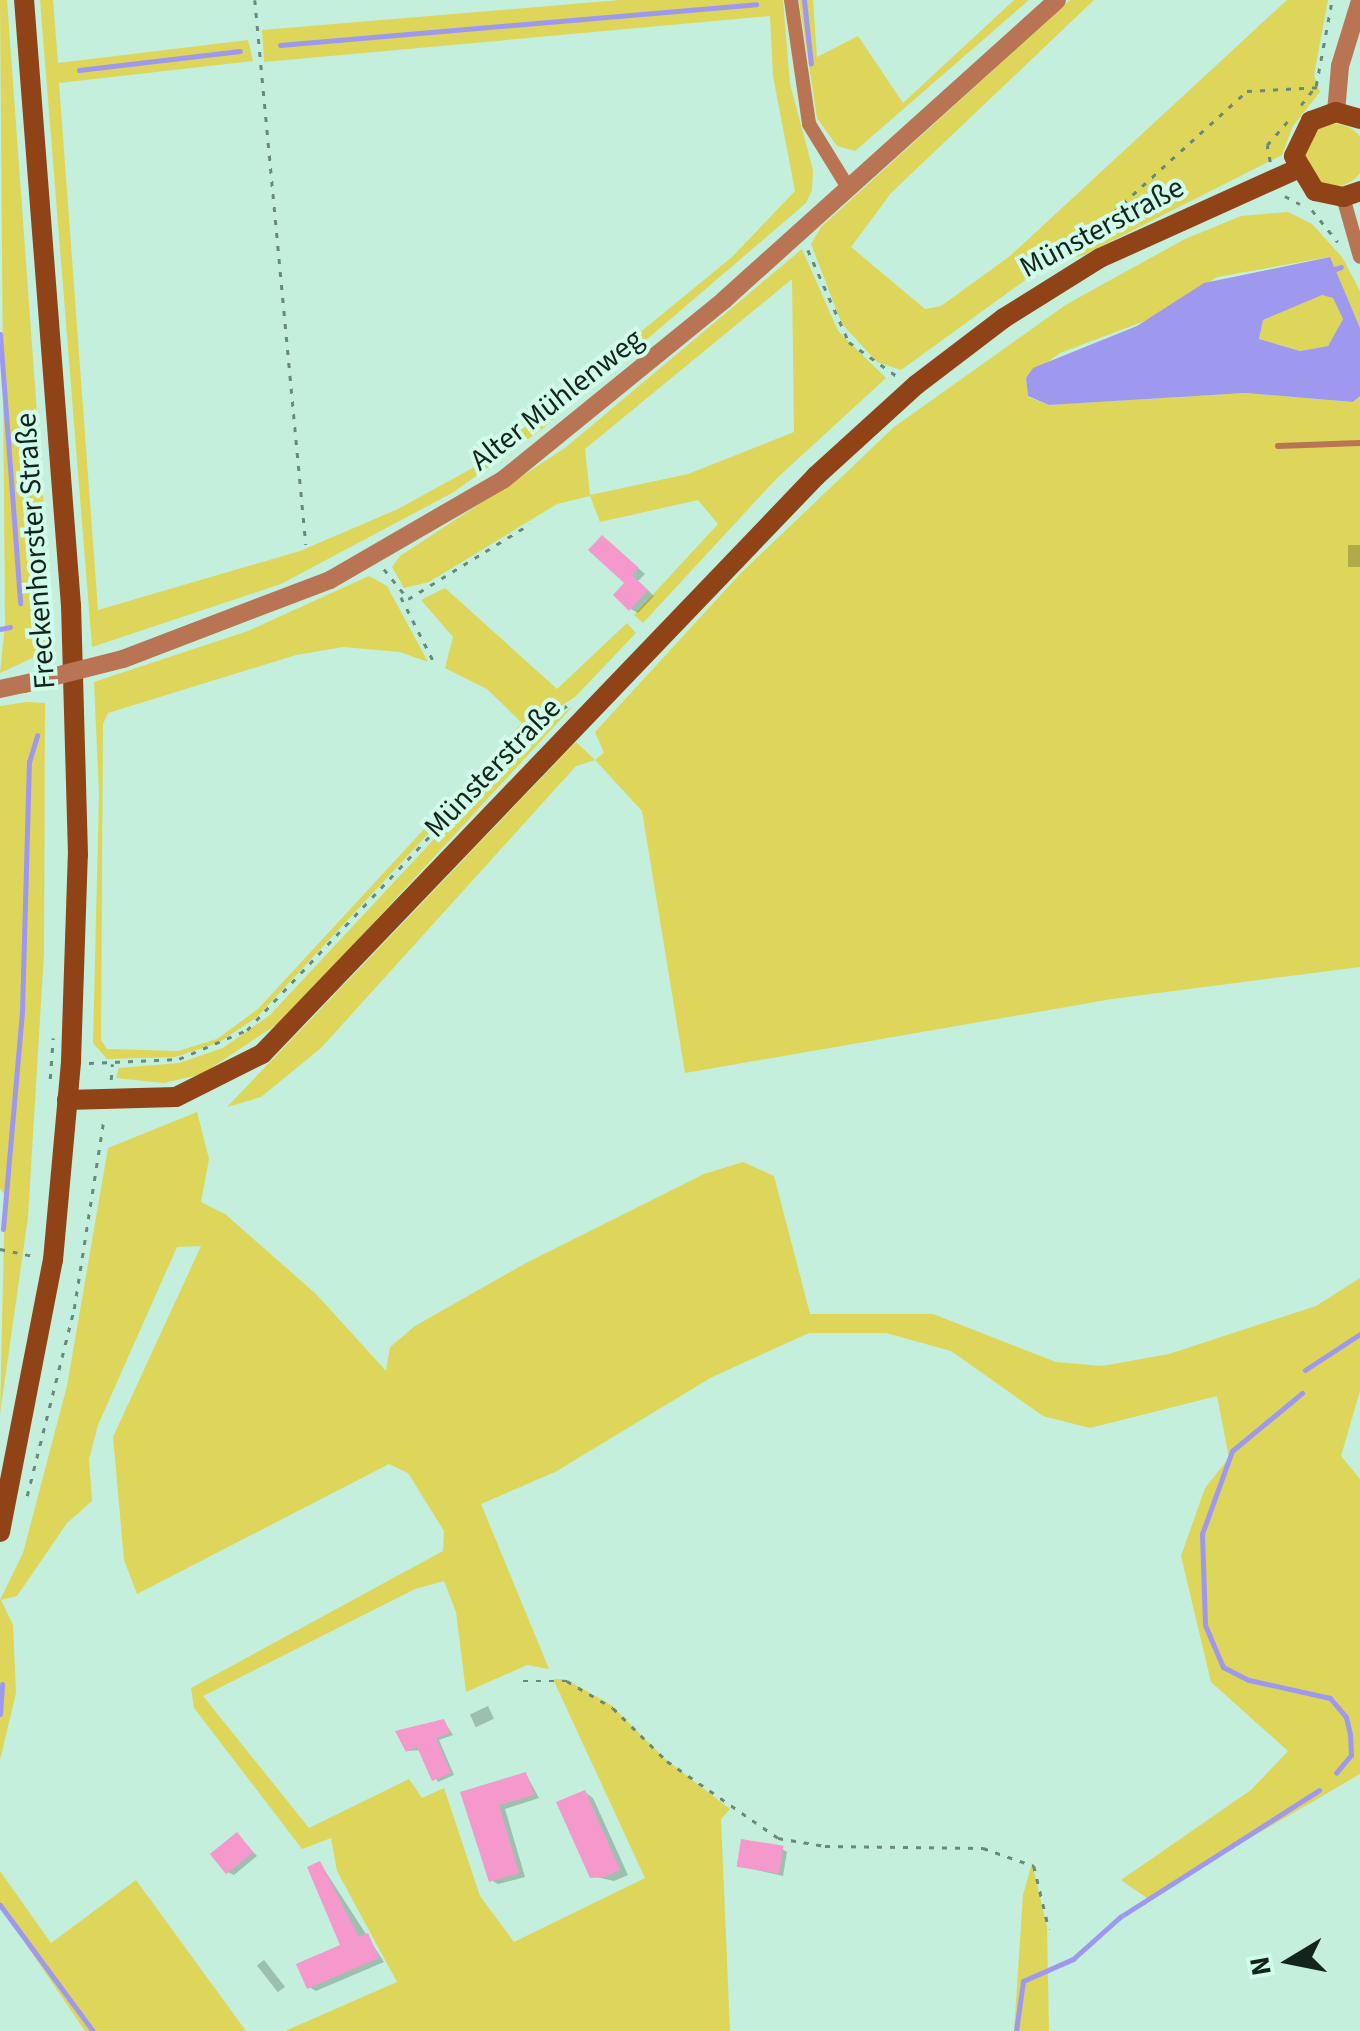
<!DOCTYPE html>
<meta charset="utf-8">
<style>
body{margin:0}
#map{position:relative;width:1360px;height:2031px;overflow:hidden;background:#c3efdc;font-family:"Source Sans 3",sans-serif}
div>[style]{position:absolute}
.green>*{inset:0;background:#ddd65a}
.round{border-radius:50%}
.water>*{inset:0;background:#9f98ef}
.shadow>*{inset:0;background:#0003;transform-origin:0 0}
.stream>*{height:5px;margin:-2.5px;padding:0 2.5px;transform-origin:2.5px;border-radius:2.5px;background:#9f98ef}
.building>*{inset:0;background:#f599cc;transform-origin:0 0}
.path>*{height:2.5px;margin-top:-1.25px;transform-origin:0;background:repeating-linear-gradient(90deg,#6a897c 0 5px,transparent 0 13px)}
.service>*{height:6px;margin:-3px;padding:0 3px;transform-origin:3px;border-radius:3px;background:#b87453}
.minor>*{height:14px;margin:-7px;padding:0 7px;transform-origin:7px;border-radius:7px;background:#b87453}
.tertiary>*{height:18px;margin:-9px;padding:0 9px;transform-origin:9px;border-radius:9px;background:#b87453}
.secondary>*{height:20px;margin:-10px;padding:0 10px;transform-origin:10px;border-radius:10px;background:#904317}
.tertiary-bridge>*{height:18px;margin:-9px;padding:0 9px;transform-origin:9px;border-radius:9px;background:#b87453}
span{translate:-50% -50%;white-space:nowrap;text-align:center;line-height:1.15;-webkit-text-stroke:8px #d0fce9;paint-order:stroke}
.street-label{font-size:30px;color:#13241d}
.north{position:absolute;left:1240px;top:1911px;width:100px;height:100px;-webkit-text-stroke:8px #d0fce9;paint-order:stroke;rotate:260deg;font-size:28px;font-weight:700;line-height:40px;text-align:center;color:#13241d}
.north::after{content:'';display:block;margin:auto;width:35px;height:45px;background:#13241d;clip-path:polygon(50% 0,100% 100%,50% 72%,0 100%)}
</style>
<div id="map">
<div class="green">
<i style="clip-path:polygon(0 0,7px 0,54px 648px,0 673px,5px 624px)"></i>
<i style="clip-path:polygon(40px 0,53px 0,58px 63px,248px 40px,253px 61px,59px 83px,98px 610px,300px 551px,398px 509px,478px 465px,732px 257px,795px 191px,773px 76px,770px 16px,264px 62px,262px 30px,620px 0,783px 0,790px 84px,813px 170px,812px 190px,806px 203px,541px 430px,452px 493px,281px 584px,92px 647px)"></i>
<i style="clip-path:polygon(799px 0,813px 0,817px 57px,858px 36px,903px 103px,1014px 0,1029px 0,855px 151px,837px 146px,817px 118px)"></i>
<i style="clip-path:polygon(1070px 0,1094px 0,891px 193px,851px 247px,925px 309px,941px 306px,1010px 256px,1287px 0,1328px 0,1314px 75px,1320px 92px,1293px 126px,1282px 155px,1082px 256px,1053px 260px,901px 370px,877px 362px,842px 324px,811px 244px,821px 227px)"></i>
<i class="round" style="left:1304px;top:124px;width:62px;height:62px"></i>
<i style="clip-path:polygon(1288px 212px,1312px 224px,1342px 257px,1360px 291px,1360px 328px,1329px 257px,1217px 277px,1158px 316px,1060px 353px,1026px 378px,1028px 397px,1049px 405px,1245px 393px,1353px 402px,1360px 396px,1360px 967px,1112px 999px,685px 1073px,642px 811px,595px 760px,576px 766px,321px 1048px,261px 1097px,227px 1107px,576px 742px,595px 760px,604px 753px,595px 732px,741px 573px,894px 427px,1067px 304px,1185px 239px,1241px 216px)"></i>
<i style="clip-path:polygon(evenodd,802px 249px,838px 331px,886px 378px,776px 479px,643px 623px,634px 615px,718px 524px,698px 500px,600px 522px,590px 496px,557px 504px,429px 582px,404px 588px,392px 567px,400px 556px,565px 448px,802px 249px,792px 279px,794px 432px,688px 474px,590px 495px,585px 449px,792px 279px)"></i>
<i style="clip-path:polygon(1322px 294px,1333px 298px,1343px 319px,1328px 346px,1300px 351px,1259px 339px,1263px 320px)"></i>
<i style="clip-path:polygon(369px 576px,387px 586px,428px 662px,400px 652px,343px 647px,296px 655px,108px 713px,103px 724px,101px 1040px,107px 1049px,178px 1051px,217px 1039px,258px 1009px,522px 723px,487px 689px,445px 668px,453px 637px,421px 600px,445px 588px,557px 689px,627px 623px,636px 633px,575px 697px,526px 729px,257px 1017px,218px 1043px,175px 1057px,107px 1059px,93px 1043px,99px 794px,94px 682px,248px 631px)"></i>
<i style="clip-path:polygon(27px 702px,45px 703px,44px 953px,28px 1217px,0 1414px,5px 1195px,0 1188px,0 706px)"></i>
<i style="clip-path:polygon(573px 706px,285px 1019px,202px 1074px,164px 1083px,116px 1078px,119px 1068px,179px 1063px,223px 1048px,270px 1015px,519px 748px)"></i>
<i style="clip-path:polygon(197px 1112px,209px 1159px,201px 1202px,225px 1214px,316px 1294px,386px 1371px,390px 1347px,415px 1326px,526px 1263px,704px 1174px,743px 1162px,774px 1176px,810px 1314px,933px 1314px,1056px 1362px,1102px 1366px,1169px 1354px,1316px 1306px,1360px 1278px,1360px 1391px,1341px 1456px,1360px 1479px,1360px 1774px,1147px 1898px,1121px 1880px,1251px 1790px,1288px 1751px,1211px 1682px,1181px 1556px,1205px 1488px,1229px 1458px,1217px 1396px,1090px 1428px,1043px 1416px,951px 1351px,886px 1333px,809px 1333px,712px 1377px,555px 1472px,481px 1504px,549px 1669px,527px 1665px,466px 1692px,456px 1612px,444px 1581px,415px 1589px,203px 1696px,309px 1828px,409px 1779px,422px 1798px,444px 1788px,480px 1896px,514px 1942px,645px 1878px,553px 1679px,565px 1679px,611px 1705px,665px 1759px,730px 1809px,721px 1819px,730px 2031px,285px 2031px,397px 1982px,337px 1871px,331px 1838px,302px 1849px,194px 1708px,191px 1688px,443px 1551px,444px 1531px,408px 1473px,389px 1464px,137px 1594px,124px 1560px,113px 1437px,201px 1246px,177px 1247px,98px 1425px,89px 1459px,92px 1501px,67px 1523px,17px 1596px,1px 1600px,13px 1625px,16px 1693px,0 1760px,0 1600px,23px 1553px,67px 1386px,108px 1148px)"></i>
<i style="clip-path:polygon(1032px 1863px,1047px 1927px,1049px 2031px,1014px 2031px,1023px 1895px)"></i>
<i style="clip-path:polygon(0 1871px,51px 1943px,136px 1880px,246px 2031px,85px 2031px,0 1906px)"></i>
</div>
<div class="water">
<i style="clip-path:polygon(evenodd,1330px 257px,1360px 328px,1360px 396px,1353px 402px,1245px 393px,1049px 405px,1028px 396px,1026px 378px,1033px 368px,1137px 326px,1204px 283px,1330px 257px,1322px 295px,1333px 298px,1343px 319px,1328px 346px,1300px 351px,1259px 339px,1263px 320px,1322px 295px)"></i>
</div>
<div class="shadow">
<i style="clip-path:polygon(603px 538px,645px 574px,638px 581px,654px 596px,638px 613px,631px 609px,628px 583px)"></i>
<i style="left:1348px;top:545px;width:12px;height:22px"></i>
<i style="left:488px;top:1706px;width:14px;height:20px;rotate:65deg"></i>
<i style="clip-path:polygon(444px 1721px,453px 1735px,439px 1740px,454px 1775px,438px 1782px,421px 1750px,408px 1751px)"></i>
<i style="clip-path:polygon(526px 1774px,539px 1798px,505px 1809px,525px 1877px,498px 1884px,491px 1880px,463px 1794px)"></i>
<i style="clip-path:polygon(585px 1792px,593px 1798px,628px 1875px,614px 1881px,592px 1876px)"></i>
<i style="clip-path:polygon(237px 1835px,257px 1856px,234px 1875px,228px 1872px)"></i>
<i style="clip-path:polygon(782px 1849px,787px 1852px,783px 1876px,738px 1866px)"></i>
<i style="clip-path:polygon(320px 1863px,384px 1962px,316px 1991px,309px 1987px,343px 1947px)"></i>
<i style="left:264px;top:1960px;width:34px;height:9px;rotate:52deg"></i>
</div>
<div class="stream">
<i style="left:804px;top:0;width:64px;rotate:83.8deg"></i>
<i style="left:280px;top:45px;width:478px;rotate:-4.9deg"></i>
<i style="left:79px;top:70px;width:162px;rotate:-6.7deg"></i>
<i style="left:1335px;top:269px;width:6px;rotate:-18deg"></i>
<i style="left:0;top:334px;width:270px;rotate:85.7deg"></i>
<i style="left:0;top:629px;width:10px;rotate:-11deg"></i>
<i style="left:3px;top:1229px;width:219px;rotate:-85deg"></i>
<i style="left:22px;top:1011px;width:249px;rotate:-88.4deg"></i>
<i style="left:29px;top:762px;width:28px;rotate:-73deg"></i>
<i style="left:1305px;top:1370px;width:66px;rotate:-33.2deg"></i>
<i style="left:1302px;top:1393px;width:91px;rotate:140.4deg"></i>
<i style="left:1232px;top:1451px;width:88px;rotate:109.9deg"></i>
<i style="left:1202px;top:1534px;width:91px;rotate:88.1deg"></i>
<i style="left:1205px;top:1625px;width:46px;rotate:66.8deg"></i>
<i style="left:1223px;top:1667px;width:29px;rotate:27deg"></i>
<i style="left:1249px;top:1680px;width:83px;rotate:12.5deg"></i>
<i style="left:1330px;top:1698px;width:25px;rotate:50deg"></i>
<i style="left:1346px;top:1717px;width:18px;rotate:77deg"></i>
<i style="left:1350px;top:1735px;width:20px;rotate:87deg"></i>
<i style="left:1351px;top:1755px;width:23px;rotate:130deg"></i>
<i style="left:0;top:1714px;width:30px;rotate:-86deg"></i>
<i style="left:0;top:1905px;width:157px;rotate:53.6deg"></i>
<i style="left:1016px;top:2031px;width:50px;rotate:-82deg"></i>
<i style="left:1023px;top:1981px;width:55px;rotate:-23.7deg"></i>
<i style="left:1073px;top:1959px;width:63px;rotate:-41.8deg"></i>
<i style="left:1120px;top:1917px;width:236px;rotate:-32.5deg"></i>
</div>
<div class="building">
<i style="clip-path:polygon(602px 535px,639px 568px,632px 575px,648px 590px,629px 611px,613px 595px,624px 583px,588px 550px)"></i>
<i style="clip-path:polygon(444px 1719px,450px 1733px,436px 1738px,451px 1773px,432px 1781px,417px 1747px,406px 1752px,395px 1731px)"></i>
<i style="clip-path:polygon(526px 1772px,534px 1795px,499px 1805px,519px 1873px,489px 1882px,460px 1792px)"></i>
<i style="clip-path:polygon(585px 1790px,620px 1870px,604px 1877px,590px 1878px,556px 1802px)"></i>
<i style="left:237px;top:1832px;width:26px;height:35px;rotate:51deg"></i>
<i style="left:741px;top:1839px;width:43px;height:28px;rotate:9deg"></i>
<i style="clip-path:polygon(320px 1861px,359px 1937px,368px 1933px,379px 1958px,307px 1989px,296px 1964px,340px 1945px,307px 1867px)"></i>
</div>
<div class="path">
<i style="left:255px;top:0;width:547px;rotate:84.65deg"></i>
<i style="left:1301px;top:105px;width:24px;rotate:-52deg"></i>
<i style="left:1316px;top:86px;width:87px;rotate:-79.5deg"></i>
<i style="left:1270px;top:162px;width:17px;rotate:-100deg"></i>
<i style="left:1267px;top:145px;width:35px;rotate:-49deg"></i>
<i style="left:1285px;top:196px;width:17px;rotate:28deg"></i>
<i style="left:1312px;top:210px;width:41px;rotate:50.9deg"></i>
<i style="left:808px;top:250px;width:101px;rotate:66deg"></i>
<i style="left:849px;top:342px;width:60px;rotate:35.5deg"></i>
<i style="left:1065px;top:256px;width:246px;rotate:-42.2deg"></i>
<i style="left:1247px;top:91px;width:75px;rotate:-3.1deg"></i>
<i style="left:384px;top:569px;width:38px;rotate:51deg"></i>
<i style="left:408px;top:599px;width:143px;rotate:-31.6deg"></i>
<i style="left:401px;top:597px;width:73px;rotate:63.1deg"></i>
<i style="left:89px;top:1063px;width:90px;rotate:-2.5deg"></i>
<i style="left:179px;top:1059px;width:74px;rotate:-23.1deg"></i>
<i style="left:247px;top:1030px;width:412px;rotate:-46.7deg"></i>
<i style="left:530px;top:730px;width:49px;rotate:-33.4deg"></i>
<i style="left:50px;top:1079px;width:41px;rotate:-85.8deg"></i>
<i style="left:111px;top:1080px;width:16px;rotate:-86deg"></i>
<i style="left:0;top:1249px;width:38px;rotate:12deg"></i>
<i style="left:27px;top:1496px;width:193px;rotate:-75.9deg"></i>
<i style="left:74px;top:1309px;width:193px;rotate:-81.1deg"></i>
<i style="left:523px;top:1681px;width:44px"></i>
<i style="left:567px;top:1681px;width:53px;rotate:30.4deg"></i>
<i style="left:613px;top:1708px;width:76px;rotate:44.5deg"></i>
<i style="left:667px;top:1761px;width:135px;rotate:34.7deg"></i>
<i style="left:778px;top:1838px;width:48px;rotate:9.7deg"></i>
<i style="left:825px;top:1846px;width:158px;rotate:0.7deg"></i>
<i style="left:983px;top:1848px;width:54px;rotate:19.4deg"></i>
<i style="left:1034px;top:1866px;width:65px;rotate:76.6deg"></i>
</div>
<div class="service">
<i style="left:1278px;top:446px;width:82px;rotate:-2.1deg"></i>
</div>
<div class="minor">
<i style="left:791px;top:0;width:125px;rotate:81.7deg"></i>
<i style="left:809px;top:124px;width:76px;rotate:58.4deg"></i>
<i style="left:1343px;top:197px;width:62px;rotate:74.2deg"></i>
</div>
<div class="tertiary">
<i style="left:1336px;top:112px;width:46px;rotate:-85deg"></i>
<i style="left:1340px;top:66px;width:68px;rotate:-72.9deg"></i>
<i style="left:123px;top:659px;width:222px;rotate:-20.9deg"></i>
<i style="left:330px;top:580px;width:201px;rotate:-30.1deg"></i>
<i style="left:504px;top:479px;width:284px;rotate:-39.1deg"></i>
<i style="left:724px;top:300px;width:448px;rotate:-42deg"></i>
<i style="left:0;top:689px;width:25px;rotate:-12deg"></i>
</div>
<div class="secondary">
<i style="left:1360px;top:119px;width:25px;rotate:-164deg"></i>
<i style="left:1336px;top:112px;width:27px;rotate:160deg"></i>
<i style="left:1311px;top:121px;width:39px;rotate:116deg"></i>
<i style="left:1294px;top:156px;width:41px;rotate:59deg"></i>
<i style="left:1315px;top:191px;width:29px;rotate:12deg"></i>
<i style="left:1343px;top:197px;width:18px;rotate:-19deg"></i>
<i style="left:67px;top:1100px;width:109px;rotate:-1.6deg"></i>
<i style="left:176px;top:1097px;width:96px;rotate:-26.6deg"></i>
<i style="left:262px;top:1054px;width:801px;rotate:-46.21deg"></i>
<i style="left:816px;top:476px;width:135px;rotate:-42.3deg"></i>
<i style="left:916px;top:385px;width:111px;rotate:-37.3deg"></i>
<i style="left:1004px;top:318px;width:113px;rotate:-32deg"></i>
<i style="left:1100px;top:258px;width:216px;rotate:-24.3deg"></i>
<i style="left:0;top:1532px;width:277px;rotate:-79deg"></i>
<i style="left:53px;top:1260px;width:200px;rotate:-84.8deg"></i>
<i style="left:71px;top:1061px;width:206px;rotate:-88.1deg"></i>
<i style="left:78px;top:855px;width:249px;rotate:-91.6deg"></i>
<i style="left:71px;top:606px;width:608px;rotate:-94.43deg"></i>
</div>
<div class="tertiary-bridge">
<i style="left:24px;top:684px;width:102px;rotate:-14.2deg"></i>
</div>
<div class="street-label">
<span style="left:1102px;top:228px;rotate:-28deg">Münsterstraße</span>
<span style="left:557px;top:400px;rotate:-38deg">Alter Mühlenweg</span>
<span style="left:36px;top:551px;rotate:-94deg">Freckenhorster Straße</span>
<span style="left:493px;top:768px;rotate:-46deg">Münsterstraße</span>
</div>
<div class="north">N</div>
</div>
